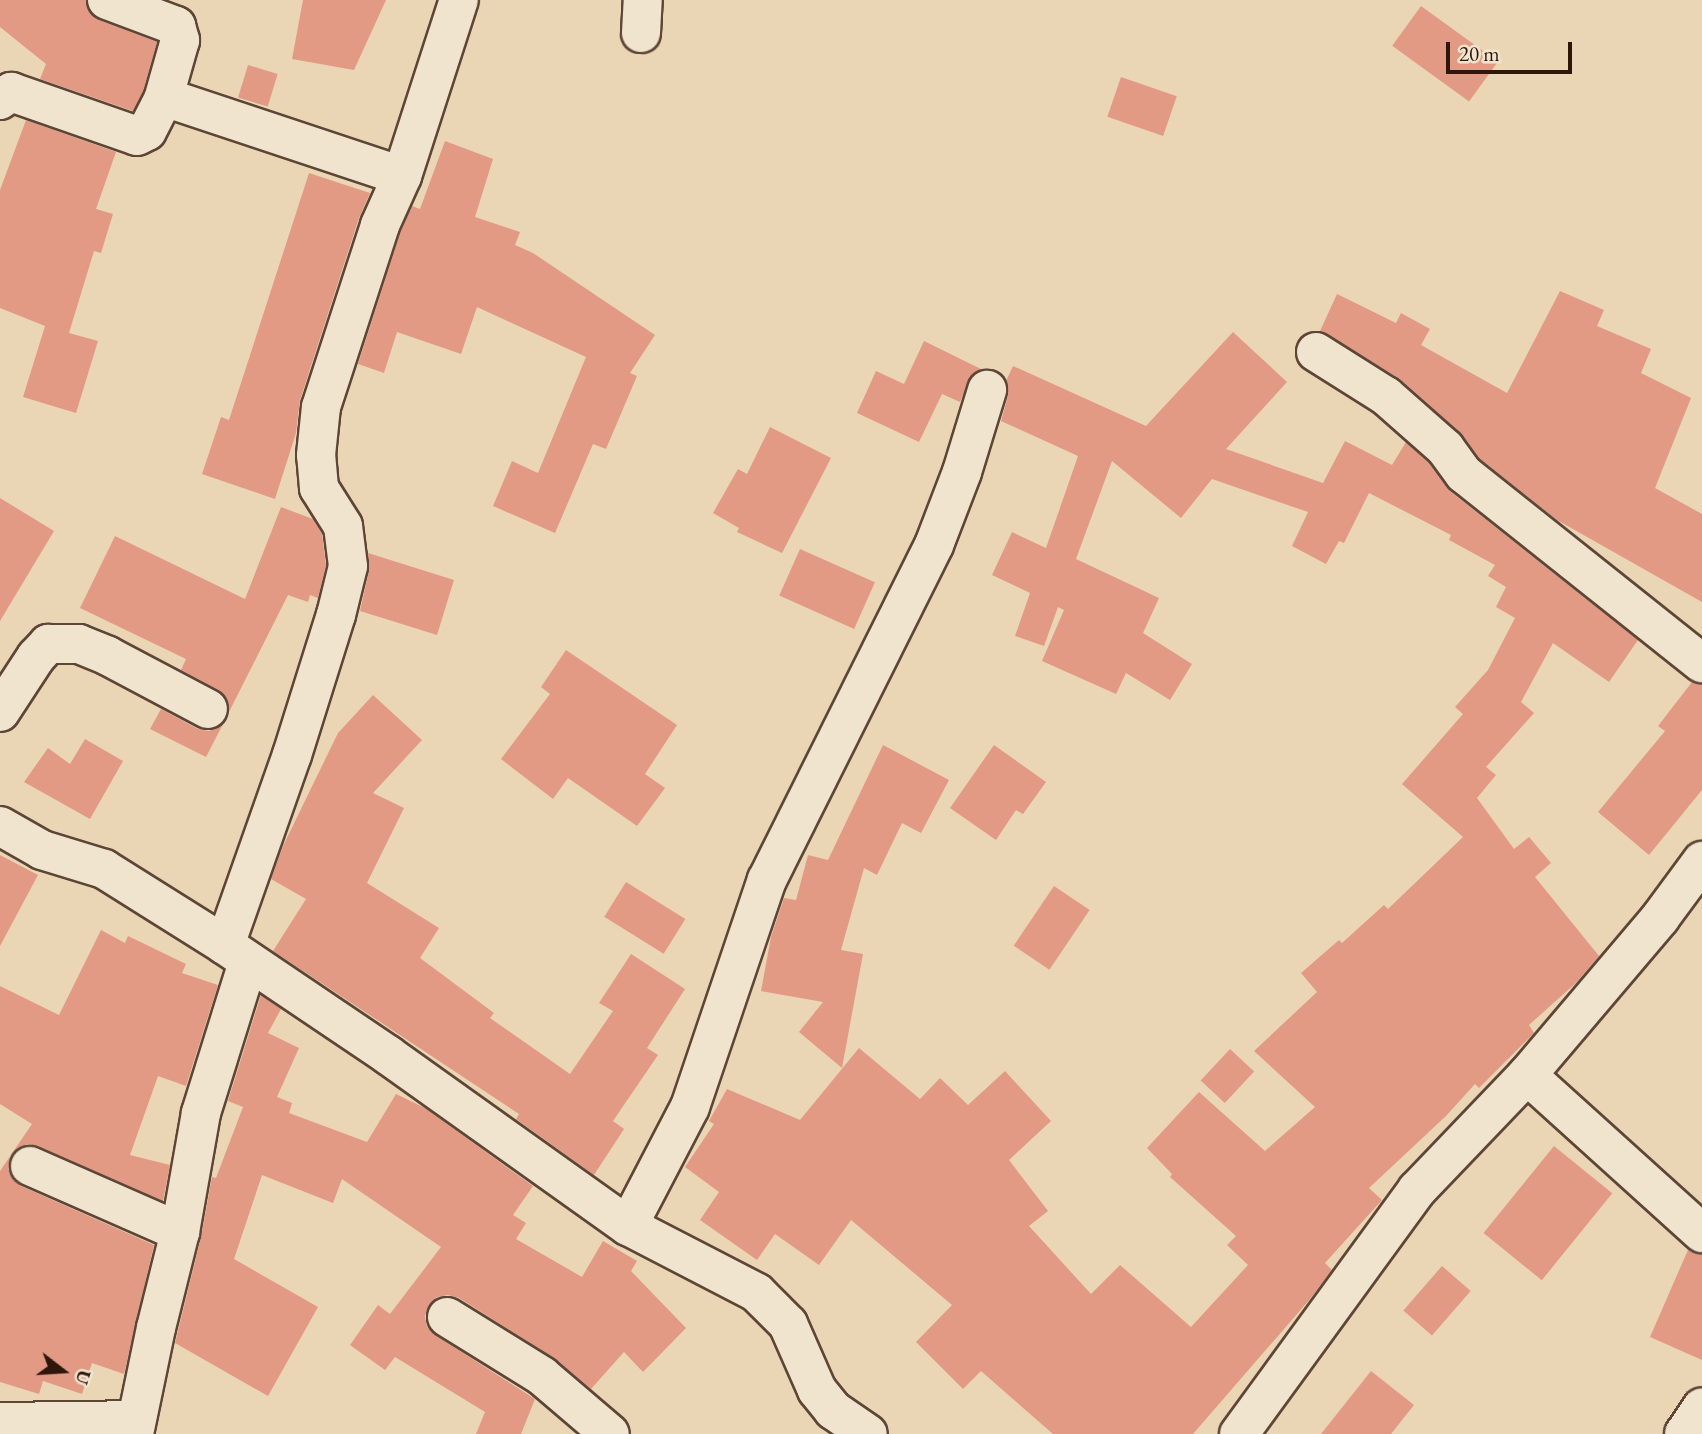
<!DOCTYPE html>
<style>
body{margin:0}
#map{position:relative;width:1702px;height:1434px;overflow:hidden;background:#ead5b5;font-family:"EB Garamond",serif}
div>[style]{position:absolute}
.building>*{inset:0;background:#e39a85;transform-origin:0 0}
.roads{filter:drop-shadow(2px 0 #5d4636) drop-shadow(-2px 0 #5d4636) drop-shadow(0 2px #5d4636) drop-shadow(0 -2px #5d4636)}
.minor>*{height:38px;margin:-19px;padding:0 19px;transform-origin:19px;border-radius:19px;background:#f1e4cf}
span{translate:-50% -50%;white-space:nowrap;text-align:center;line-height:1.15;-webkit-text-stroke:5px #f1e4cf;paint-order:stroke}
.north{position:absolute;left:28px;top:1336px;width:70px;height:70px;-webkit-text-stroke:5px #f1e4cf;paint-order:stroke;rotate:107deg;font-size:19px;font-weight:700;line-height:28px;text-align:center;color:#2e160b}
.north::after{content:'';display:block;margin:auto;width:24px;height:32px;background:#2e160b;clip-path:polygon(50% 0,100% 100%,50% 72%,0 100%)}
.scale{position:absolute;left:1446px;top:42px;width:126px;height:32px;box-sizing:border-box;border:4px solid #2e160b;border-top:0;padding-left:9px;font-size:21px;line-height:24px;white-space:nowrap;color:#2e160b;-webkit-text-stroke:5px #f1e4cf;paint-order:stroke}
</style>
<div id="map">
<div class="building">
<i style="clip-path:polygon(0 0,86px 0,90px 13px,99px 20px,157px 42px,143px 92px,133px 111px,40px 79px,46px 64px,0 27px)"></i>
<i style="clip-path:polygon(303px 0,386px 0,354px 70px,292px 59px)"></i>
<i style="left:1421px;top:6px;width:95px;height:49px;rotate:36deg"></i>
<i style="left:248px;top:65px;width:31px;height:34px;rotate:17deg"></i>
<i style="left:1121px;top:77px;width:59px;height:42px;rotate:19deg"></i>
<i style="clip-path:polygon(26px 120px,116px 152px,96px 209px,113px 214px,101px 253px,94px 251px,69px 333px,98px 341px,76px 413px,23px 397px,45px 326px,0 308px,0 190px)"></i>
<i style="clip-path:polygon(445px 141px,493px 159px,475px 217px,520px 232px,515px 245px,533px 253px,655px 335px,630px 373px,637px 376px,606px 449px,593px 444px,555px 533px,493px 506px,512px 461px,538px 473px,586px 357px,477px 307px,461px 354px,397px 332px,384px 373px,358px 364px,400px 233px,412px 206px,420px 209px)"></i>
<i style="clip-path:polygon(309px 173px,370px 193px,359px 218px,300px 400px,296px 433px,275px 499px,202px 474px,221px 417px,229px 420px)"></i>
<i style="clip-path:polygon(1560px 291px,1604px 310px,1597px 326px,1651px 349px,1641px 373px,1691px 398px,1655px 488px,1702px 514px,1702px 602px,1557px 520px,1480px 459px,1459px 432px,1400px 379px,1320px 331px,1337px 294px,1396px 323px,1401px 313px,1430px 329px,1421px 345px,1507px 393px)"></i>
<i style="clip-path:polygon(1233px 332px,1287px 382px,1226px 449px,1323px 483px,1345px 441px,1392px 465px,1406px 442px,1429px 463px,1450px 491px,1638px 640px,1609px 682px,1553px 643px,1521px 702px,1534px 713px,1486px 767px,1496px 775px,1477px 798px,1514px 849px,1529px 837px,1551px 863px,1535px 877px,1599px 956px,1577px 982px,1529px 1025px,1534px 1033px,1479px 1088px,1475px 1084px,1446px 1116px,1369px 1188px,1382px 1200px,1325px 1263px,1332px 1270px,1310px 1299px,1193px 1434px,1053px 1434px,981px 1371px,963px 1389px,916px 1342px,952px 1305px,851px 1220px,819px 1265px,775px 1234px,757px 1260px,700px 1220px,719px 1192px,685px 1167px,714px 1124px,709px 1121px,727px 1089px,800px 1120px,859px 1048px,920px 1099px,940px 1078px,968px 1105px,1005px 1071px,1051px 1121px,1009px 1160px,1048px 1211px,1029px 1226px,1091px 1294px,1120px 1265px,1191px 1327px,1248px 1265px,1227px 1245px,1236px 1236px,1170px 1177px,1172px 1174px,1147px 1148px,1199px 1092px,1265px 1151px,1315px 1107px,1254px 1051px,1317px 992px,1301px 973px,1339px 940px,1342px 943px,1384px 905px,1388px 909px,1463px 837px,1402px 784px,1463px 714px,1455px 707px,1488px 670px,1515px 618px,1496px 607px,1506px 587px,1488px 576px,1495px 565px,1449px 540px,1451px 535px,1369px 493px,1344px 543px,1339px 541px,1326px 564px,1292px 546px,1308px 512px,1212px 479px,1181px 518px,1112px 461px,1076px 559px,1159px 598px,1143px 633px,1192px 664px,1170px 700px,1126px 673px,1116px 694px,1042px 661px,1064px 610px,1058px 607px,1044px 646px,1015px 636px,1030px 593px,992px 575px,1012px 532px,1046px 548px,1078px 456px,1001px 421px,1008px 396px,1006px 381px,1013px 366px,1146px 426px)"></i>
<i style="clip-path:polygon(924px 341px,981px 369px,972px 375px,960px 402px,942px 394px,919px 442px,857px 413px,876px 371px,904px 384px)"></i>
<i style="clip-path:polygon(770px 427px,831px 458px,782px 553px,737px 532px,739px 528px,713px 513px,738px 469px,747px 474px)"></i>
<i style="clip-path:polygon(0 498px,54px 531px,0 621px)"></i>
<i style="clip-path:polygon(281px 507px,313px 519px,322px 534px,326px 565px,318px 598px,310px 595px,308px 602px,288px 595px,229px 712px,227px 698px,219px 690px,181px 670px,186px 659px,80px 608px,115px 536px,245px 599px)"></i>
<i style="left:800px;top:549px;width:82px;height:51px;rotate:24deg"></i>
<i style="clip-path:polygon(368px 553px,454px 580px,437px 635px,360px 611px,369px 571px)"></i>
<i style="clip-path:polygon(566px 650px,677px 725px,645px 774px,665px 788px,637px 826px,568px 778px,553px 799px,501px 759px,550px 694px,541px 687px)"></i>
<i style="clip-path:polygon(1692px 682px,1702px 684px,1702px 790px,1649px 855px,1598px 812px,1665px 731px,1658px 726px)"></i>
<i style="clip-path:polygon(373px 695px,422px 740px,373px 793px,404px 808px,367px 883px,439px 928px,420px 958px,494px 1013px,490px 1018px,570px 1074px,613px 1011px,599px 1003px,631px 954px,685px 989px,647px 1048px,658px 1055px,613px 1121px,624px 1129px,594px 1175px,516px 1119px,519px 1114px,273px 951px,306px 899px,271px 879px,283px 846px,338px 733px)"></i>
<i style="clip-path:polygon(161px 709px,198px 729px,209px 731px,223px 724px,206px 757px,150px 729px)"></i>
<i style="clip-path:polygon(85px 739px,123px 761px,90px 819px,24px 782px,48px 748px,70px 764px)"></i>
<i style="clip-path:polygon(883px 745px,949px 780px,921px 833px,902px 823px,877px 875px,864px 868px,841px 950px,863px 954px,842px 1068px,799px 1032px,823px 1002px,761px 991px,771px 937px,784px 898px,796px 900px,808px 855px,828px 860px)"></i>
<i style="clip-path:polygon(994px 745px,1046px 782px,1023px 814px,1016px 810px,996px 840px,950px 808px)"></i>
<i style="clip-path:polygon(0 855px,38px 875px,0 946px)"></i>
<i style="left:626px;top:882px;width:70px;height:41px;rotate:32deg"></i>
<i style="left:1054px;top:886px;width:43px;height:72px;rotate:34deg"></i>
<i style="clip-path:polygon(101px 930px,125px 943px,128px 936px,186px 964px,182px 973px,218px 985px,186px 1086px,158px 1076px,130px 1155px,170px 1165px,163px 1201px,38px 1146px,27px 1144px,18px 1148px,10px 1157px,8px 1169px,13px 1179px,21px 1186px,154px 1245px,124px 1374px,92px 1363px,82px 1394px,43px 1381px,39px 1394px,0 1382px,0 1171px,32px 1124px,0 1104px,0 986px,59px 1015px)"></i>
<i style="clip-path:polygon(261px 995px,281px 1009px,268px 1033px,299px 1048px,277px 1097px,292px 1103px,289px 1113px,367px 1142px,396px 1094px,425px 1108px,533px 1186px,513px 1215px,526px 1223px,516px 1239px,582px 1277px,603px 1241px,637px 1261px,631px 1271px,686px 1328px,643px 1372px,624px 1352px,591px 1389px,554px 1358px,459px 1298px,448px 1295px,437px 1297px,429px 1305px,425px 1316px,427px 1327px,435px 1335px,535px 1399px,521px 1434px,476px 1434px,485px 1412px,395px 1357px,385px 1370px,350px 1345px,378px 1305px,390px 1314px,441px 1247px,342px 1179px,333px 1203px,262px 1175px,234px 1259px,318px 1307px,268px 1396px,175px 1343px,201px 1237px,212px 1177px,216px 1178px,243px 1107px,228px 1101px)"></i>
<i style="left:1230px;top:1049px;width:33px;height:43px;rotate:43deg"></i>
<i style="left:1554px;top:1146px;width:75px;height:112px;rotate:39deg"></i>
<i style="clip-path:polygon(1688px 1250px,1702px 1254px,1702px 1360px,1650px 1337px)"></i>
<i style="left:1442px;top:1266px;width:38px;height:59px;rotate:41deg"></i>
<i style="clip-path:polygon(1371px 1371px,1414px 1405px,1391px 1434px,1321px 1434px)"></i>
</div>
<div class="roads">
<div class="minor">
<i style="left:107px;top:0;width:74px;rotate:20.6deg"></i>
<i style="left:176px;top:26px;width:15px;rotate:74deg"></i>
<i style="left:180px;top:40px;width:62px;rotate:105.8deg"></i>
<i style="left:641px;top:33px;width:33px;rotate:-87deg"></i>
<i style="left:0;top:100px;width:14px;rotate:-36deg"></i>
<i style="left:11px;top:92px;width:133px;rotate:19.2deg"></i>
<i style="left:137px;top:136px;width:11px;rotate:-27deg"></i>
<i style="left:147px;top:131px;width:35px;rotate:-63deg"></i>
<i style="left:163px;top:100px;width:10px"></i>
<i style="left:173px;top:100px;width:241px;rotate:18.4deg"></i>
<i style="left:1316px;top:352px;width:83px;rotate:32.2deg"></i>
<i style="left:1386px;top:396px;width:79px;rotate:41.4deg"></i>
<i style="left:1445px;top:448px;width:32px;rotate:54deg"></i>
<i style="left:1464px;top:474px;width:304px;rotate:38.5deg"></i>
<i style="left:0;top:712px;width:66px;rotate:-56.8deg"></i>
<i style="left:36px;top:657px;width:18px;rotate:-47deg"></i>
<i style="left:48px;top:644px;width:31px"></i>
<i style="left:79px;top:644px;width:31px;rotate:22deg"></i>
<i style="left:108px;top:656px;width:113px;rotate:27.9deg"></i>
<i style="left:0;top:826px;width:48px;rotate:29.7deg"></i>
<i style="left:42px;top:850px;width:65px;rotate:17deg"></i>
<i style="left:104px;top:869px;width:143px;rotate:32.1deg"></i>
<i style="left:225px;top:945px;width:197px;rotate:34deg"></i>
<i style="left:388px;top:1055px;width:295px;rotate:35.5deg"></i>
<i style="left:628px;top:1226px;width:145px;rotate:27.4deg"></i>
<i style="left:757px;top:1293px;width:44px;rotate:45deg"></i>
<i style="left:788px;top:1324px;width:72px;rotate:66.3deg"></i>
<i style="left:817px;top:1390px;width:26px;rotate:51deg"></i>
<i style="left:833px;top:1410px;width:42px;rotate:34.4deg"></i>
<i style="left:225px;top:945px;width:201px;rotate:-70.6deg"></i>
<i style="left:292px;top:755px;width:147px;rotate:-72.6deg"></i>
<i style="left:336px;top:615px;width:50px;rotate:-76.2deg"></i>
<i style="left:348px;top:566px;width:40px;rotate:-97.1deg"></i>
<i style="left:343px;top:526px;width:45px;rotate:-122.3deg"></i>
<i style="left:319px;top:488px;width:33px;rotate:-95deg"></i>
<i style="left:316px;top:455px;width:48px;rotate:-84.1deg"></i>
<i style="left:321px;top:407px;width:191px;rotate:-72deg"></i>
<i style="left:380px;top:225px;width:54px;rotate:-65.8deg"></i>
<i style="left:402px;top:176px;width:185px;rotate:-72.1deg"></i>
<i style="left:1527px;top:1075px;width:236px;rotate:42.1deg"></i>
<i style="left:30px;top:1166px;width:164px;rotate:23.7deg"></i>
<i style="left:628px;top:1226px;width:134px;rotate:-62.5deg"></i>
<i style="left:690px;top:1107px;width:240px;rotate:-71.3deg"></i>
<i style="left:767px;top:880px;width:374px;rotate:-63.5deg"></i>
<i style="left:934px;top:545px;width:78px;rotate:-69deg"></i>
<i style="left:962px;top:472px;width:86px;rotate:-73deg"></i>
<i style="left:447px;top:1317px;width:112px;rotate:31.8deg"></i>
<i style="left:542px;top:1376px;width:89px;rotate:40.5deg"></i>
<i style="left:0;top:1422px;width:136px;rotate:-0.8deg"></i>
<i style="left:134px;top:1434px;width:108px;rotate:-78.3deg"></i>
<i style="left:156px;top:1328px;width:99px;rotate:-76deg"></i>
<i style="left:180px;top:1232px;width:121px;rotate:-80deg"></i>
<i style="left:201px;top:1113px;width:158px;rotate:-72.7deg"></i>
<i style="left:1239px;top:1434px;width:302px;rotate:-53.9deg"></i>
<i style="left:1417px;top:1190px;width:159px;rotate:-46.3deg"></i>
<i style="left:1527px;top:1075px;width:206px;rotate:-49.7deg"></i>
<i style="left:1660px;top:918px;width:71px;rotate:-53.6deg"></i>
<i style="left:1684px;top:1434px;width:32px;rotate:-56deg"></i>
</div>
</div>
<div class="north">U</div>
<div class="scale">20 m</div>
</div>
